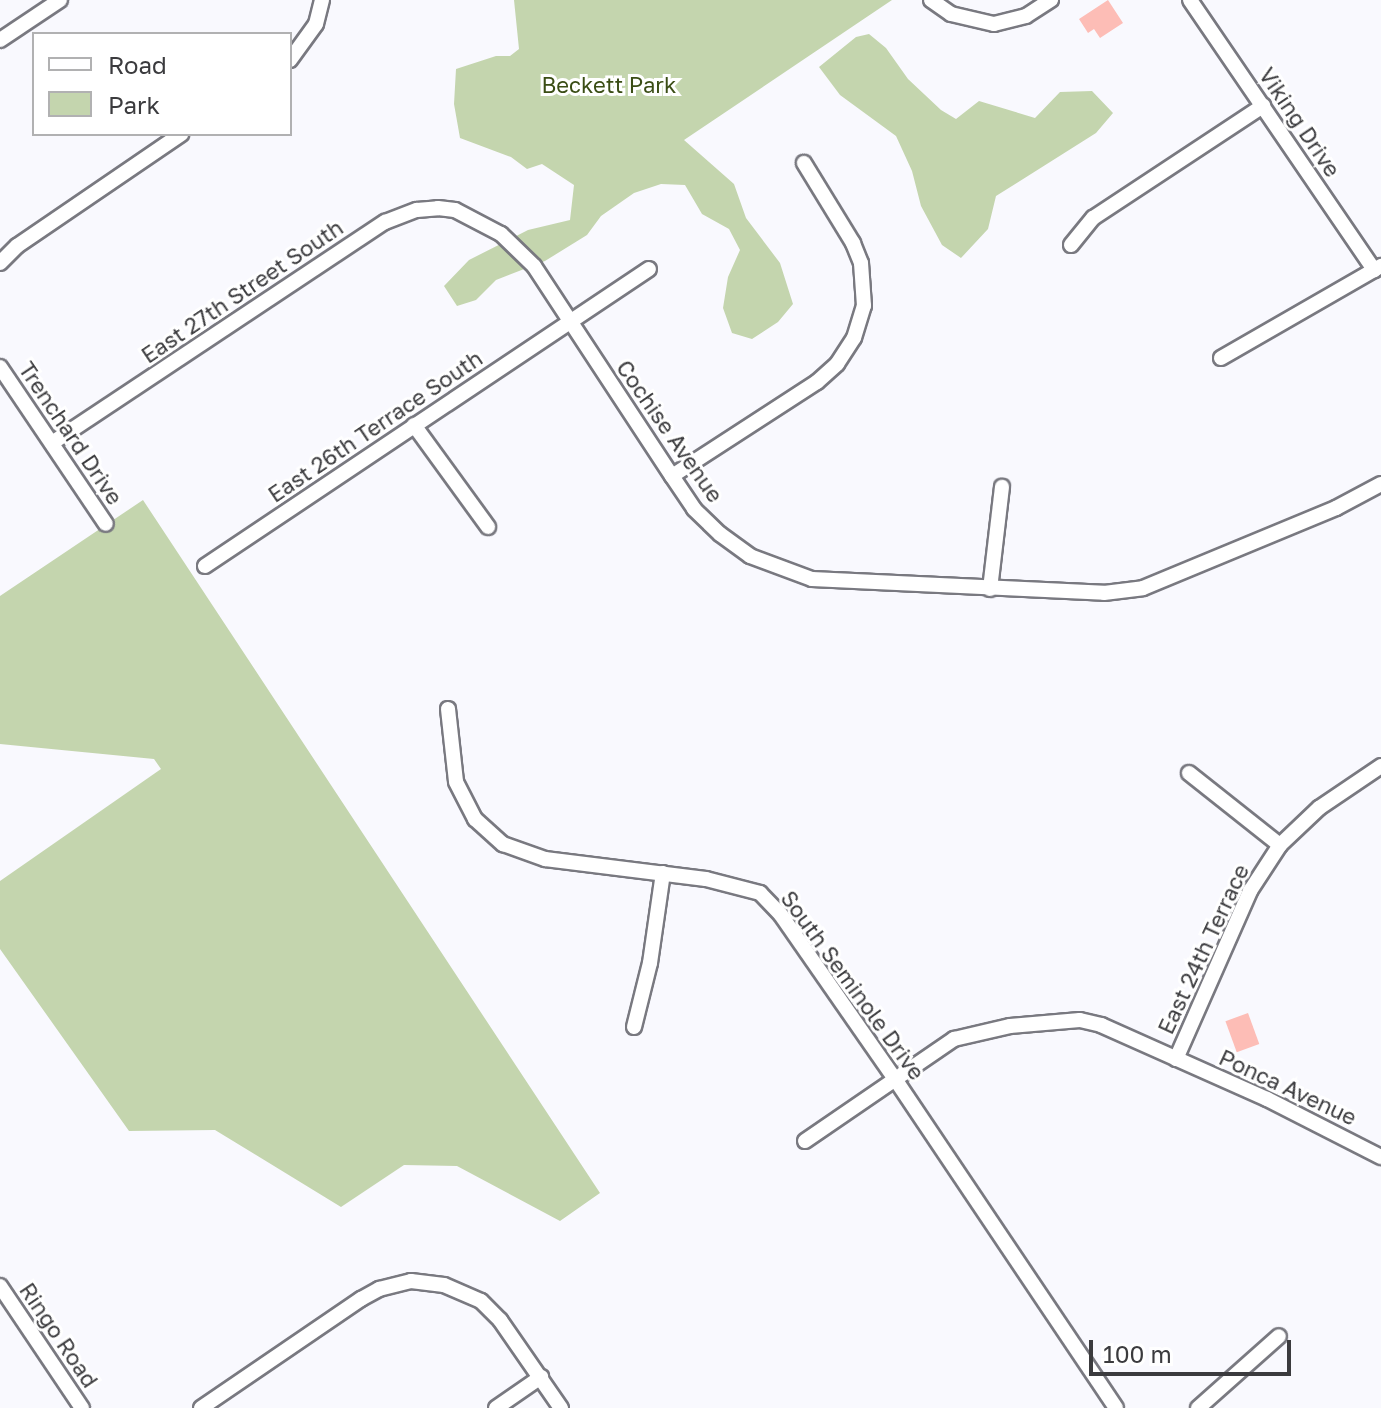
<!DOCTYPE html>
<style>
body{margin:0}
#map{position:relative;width:1381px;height:1408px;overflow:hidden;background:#f9f9fe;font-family:"Golos Text",sans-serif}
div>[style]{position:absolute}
.green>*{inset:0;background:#c4d5ae}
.building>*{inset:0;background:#fdbdb6;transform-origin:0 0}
.roads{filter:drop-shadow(2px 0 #797980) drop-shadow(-2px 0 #797980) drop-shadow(0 2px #797980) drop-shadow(0 -2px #797980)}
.minor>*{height:14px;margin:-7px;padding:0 7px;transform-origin:7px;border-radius:7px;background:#fff}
span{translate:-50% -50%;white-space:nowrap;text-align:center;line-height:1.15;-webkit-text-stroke:6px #fff;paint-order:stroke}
.park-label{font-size:22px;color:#3a4d15}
.street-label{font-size:22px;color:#3b3b3e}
.legend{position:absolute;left:32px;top:32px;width:260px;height:104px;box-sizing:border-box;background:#fff;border:2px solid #b1b1b2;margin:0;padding:10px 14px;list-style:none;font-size:24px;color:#3b3b3e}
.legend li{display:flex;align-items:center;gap:16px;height:40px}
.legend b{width:40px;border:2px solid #b1b1b2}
.scale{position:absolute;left:1089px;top:1340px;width:202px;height:36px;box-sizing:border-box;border:4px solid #3b3b3e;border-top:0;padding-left:10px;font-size:24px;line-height:28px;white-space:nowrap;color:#3b3b3e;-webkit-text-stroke:6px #fff;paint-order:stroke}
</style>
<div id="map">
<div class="green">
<i style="clip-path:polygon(514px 0,892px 0,684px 140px,734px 184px,746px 218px,780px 263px,793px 304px,778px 322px,752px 339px,732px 333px,723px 308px,728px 277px,740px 250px,729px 229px,702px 214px,685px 185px,661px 184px,634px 193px,601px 216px,587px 235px,545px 261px,496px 280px,476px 300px,457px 306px,444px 286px,469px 260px,528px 230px,570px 220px,574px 185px,542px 164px,527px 169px,511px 157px,460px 138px,454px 104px,456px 69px,496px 56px,510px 56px,519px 49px)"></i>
<i style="clip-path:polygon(869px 34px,886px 48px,908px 79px,941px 110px,956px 119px,979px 101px,1035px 118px,1060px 92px,1092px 91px,1113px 113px,1096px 133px,996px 196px,988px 229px,961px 258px,942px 245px,921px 206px,912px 171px,896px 136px,840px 95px,819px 67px,856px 37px)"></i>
<i style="clip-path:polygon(143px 500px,600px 1193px,560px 1221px,457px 1166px,404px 1165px,341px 1207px,215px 1130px,129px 1131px,0 949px,0 881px,161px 769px,154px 759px,0 744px,0 596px)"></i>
</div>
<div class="building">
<i style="clip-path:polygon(1108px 0,1123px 23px,1100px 38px,1094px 29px,1088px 33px,1079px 19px)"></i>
<i style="left:1248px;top:1013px;width:33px;height:24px;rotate:70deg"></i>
</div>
<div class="roads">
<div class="minor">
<i style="left:931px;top:0;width:24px;rotate:35deg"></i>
<i style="left:951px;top:14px;width:44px;rotate:13.1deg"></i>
<i style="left:994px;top:24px;width:33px;rotate:-14deg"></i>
<i style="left:1026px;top:16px;width:30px;rotate:-33deg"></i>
<i style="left:1190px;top:0;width:327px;rotate:55.7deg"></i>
<i style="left:0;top:40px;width:72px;rotate:-33.7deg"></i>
<i style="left:290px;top:60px;width:44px;rotate:-54.2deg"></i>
<i style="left:316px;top:24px;width:25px;rotate:-76deg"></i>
<i style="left:1071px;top:245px;width:35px;rotate:-51deg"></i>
<i style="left:1093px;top:218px;width:204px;rotate:-33.4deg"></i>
<i style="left:0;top:263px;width:24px;rotate:-45deg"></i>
<i style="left:17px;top:246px;width:199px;rotate:-34.3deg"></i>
<i style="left:1221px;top:358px;width:185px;rotate:-29.9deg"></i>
<i style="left:0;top:367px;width:189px;rotate:56deg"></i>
<i style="left:414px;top:425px;width:126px;rotate:54deg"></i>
<i style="left:52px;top:443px;width:400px;rotate:-33.6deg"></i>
<i style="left:385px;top:222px;width:34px;rotate:-21deg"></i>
<i style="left:417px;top:210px;width:21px;rotate:-5deg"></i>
<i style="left:438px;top:208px;width:17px;rotate:7deg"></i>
<i style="left:455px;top:210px;width:52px;rotate:27.6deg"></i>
<i style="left:501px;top:234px;width:46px;rotate:44.1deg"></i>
<i style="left:534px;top:266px;width:251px;rotate:56.7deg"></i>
<i style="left:672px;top:476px;width:40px;rotate:56deg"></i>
<i style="left:694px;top:509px;width:36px;rotate:44deg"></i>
<i style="left:720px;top:534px;width:37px;rotate:36deg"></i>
<i style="left:750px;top:556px;width:66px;rotate:20.4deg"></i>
<i style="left:812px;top:579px;width:292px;rotate:2.7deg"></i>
<i style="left:1104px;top:593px;width:39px;rotate:-7deg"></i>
<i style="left:1143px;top:588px;width:209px;rotate:-22.5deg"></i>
<i style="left:1336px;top:508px;width:51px;rotate:-28.1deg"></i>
<i style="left:672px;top:476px;width:173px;rotate:-33deg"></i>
<i style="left:817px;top:382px;width:27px;rotate:-42deg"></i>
<i style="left:837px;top:364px;width:31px;rotate:-57deg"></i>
<i style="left:854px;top:338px;width:34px;rotate:-73deg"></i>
<i style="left:864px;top:306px;width:43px;rotate:-94deg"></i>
<i style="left:861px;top:263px;width:22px;rotate:-112deg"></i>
<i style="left:853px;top:243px;width:94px;rotate:-121.5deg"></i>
<i style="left:205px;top:566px;width:534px;rotate:-33.78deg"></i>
<i style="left:990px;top:589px;width:103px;rotate:-83.3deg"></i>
<i style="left:448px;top:709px;width:73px;rotate:83.7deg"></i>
<i style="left:456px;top:782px;width:42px;rotate:62.8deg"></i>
<i style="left:475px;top:819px;width:38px;rotate:42deg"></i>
<i style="left:503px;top:844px;width:45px;rotate:19.7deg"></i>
<i style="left:545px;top:859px;width:162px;rotate:7.1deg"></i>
<i style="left:706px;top:879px;width:56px;rotate:14.5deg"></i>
<i style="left:760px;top:893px;width:30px;rotate:46deg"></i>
<i style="left:781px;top:915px;width:200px;rotate:55.2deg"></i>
<i style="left:895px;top:1079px;width:396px;rotate:56.1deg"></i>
<i style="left:1189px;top:773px;width:116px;rotate:38.4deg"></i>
<i style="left:634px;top:1027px;width:66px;rotate:-76deg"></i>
<i style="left:650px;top:963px;width:91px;rotate:-81.8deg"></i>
<i style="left:1176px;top:1059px;width:184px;rotate:-66.2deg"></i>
<i style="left:1250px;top:891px;width:55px;rotate:-56.9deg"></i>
<i style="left:1280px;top:845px;width:54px;rotate:-43.5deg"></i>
<i style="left:1319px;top:808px;width:75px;rotate:-34.1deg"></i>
<i style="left:805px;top:1141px;width:181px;rotate:-34.4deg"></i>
<i style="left:954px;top:1039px;width:57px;rotate:-13.1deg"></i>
<i style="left:1010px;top:1026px;width:70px;rotate:-4.9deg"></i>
<i style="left:1080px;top:1020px;width:22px;rotate:13deg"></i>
<i style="left:1101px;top:1025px;width:182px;rotate:24deg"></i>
<i style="left:1267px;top:1099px;width:128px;rotate:27deg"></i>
<i style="left:0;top:1286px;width:147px;rotate:56.1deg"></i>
<i style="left:201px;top:1408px;width:194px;rotate:-34.3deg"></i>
<i style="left:361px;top:1299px;width:21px;rotate:-29deg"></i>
<i style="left:379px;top:1289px;width:33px;rotate:-14deg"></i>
<i style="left:411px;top:1281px;width:33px;rotate:7deg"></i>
<i style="left:444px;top:1285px;width:40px;rotate:23.4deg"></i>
<i style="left:481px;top:1301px;width:27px;rotate:45deg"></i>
<i style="left:500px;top:1320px;width:107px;rotate:55.3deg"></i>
<i style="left:496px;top:1408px;width:55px;rotate:-34.6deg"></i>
<i style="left:1198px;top:1408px;width:108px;rotate:-41.6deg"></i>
</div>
</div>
<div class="park-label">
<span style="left:609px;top:85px">Beckett Park</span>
</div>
<div class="street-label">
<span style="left:1300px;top:122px;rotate:56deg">Viking Drive</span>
<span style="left:242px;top:291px;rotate:-34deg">East 27th Street South</span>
<span style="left:375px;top:426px;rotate:-34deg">East 26th Terrace South</span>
<span style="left:670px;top:431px;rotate:55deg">Cochise Avenue</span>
<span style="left:71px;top:433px;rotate:56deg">Trenchard Drive</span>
<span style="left:1203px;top:949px;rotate:-65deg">East 24th Terrace</span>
<span style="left:853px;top:985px;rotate:54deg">South Seminole Drive</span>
<span style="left:1288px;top:1087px;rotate:25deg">Ponca Avenue</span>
<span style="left:59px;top:1335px;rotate:56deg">Ringo Road</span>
</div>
<ul class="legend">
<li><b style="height:10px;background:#fff"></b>Road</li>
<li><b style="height:22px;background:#c4d5ae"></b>Park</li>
</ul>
<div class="scale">100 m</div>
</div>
